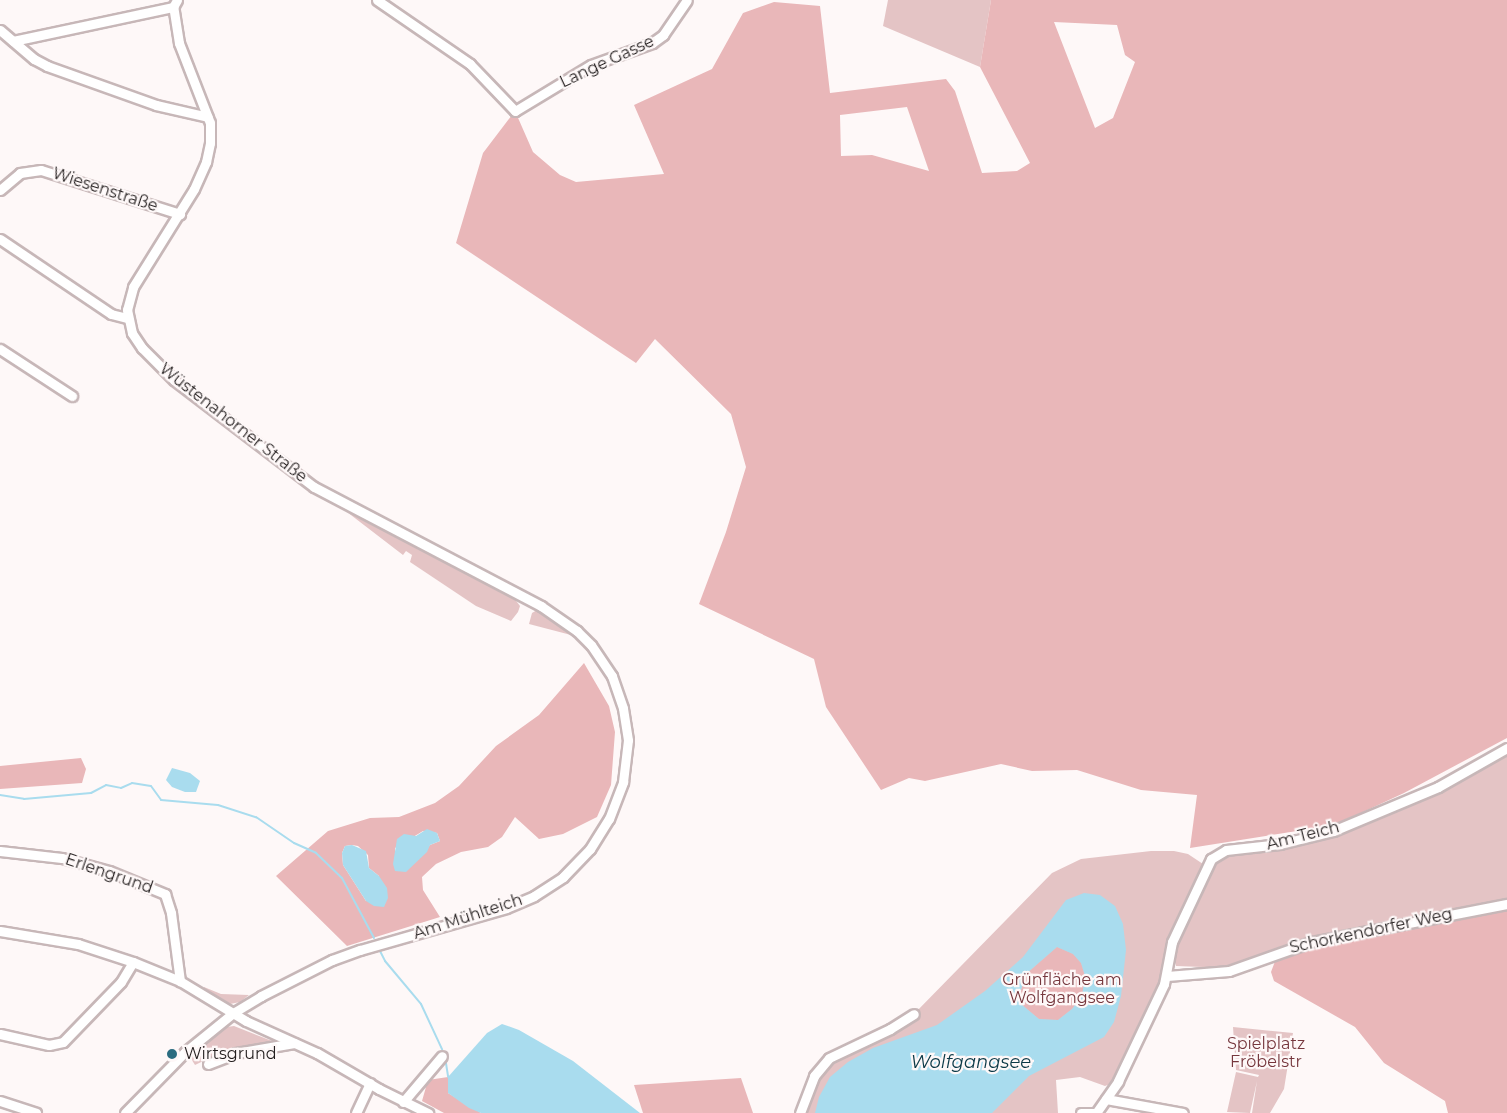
<!DOCTYPE html>
<meta charset="utf-8">
<style>
body{margin:0}
#map{position:relative;width:1507px;height:1113px;overflow:hidden;background:#fef8f8;font-family:Montserrat,sans-serif}
div>[style]{position:absolute}
.green>*{inset:0;background:#e4c4c5}
.forest>*{inset:0;background:#e9b7b9}
.water>*{inset:0;background:#a9dcee}
.stream>*{height:2px;margin:-1px;padding:0 1px;transform-origin:1px;border-radius:1px;background:#a9dcee}
.roads{filter:drop-shadow(2px 0 #c7b7b8) drop-shadow(-2px 0 #c7b7b8) drop-shadow(0 2px #c7b7b8) drop-shadow(0 -2px #c7b7b8)}
.street>*{height:9px;margin:-4.5px;padding:0 4.5px;transform-origin:4.5px;border-radius:4.5px;background:#fff}
.dots>*{width:16px;height:16px;translate:-50% -50%;box-sizing:border-box;border:3px solid #fef8f8;border-radius:50%}
span{translate:-50% -50%;white-space:nowrap;text-align:center;line-height:1.15;-webkit-text-stroke:4.5px #fef8f8;paint-order:stroke}
.street-label{font-size:16px;color:#231e1e}
.park-label{font-size:16px;color:#76373d}
.poi-label{font-size:16px;color:#231e1e}
.left{translate:0 -50%;text-align:left}
.water-label{font-size:18px;color:#0b3947;font-style:italic}
</style>
<div id="map">
<div class="green">
<i style="clip-path:polygon(888px 0,991px 0,980px 67px,883px 26px)"></i>
<i style="clip-path:polygon(347px 512px,514px 598px,520px 606px,518px 612px,511px 621px,476px 606px,410px 562px,412px 555px,406px 551px,403px 555px)"></i>
<i style="clip-path:polygon(537px 610px,556px 622px,571px 635px,529px 624px,532px 613px)"></i>
<i style="clip-path:polygon(1507px 752px,1507px 901px,1229px 968px,1176px 966px,1173px 956px,1178px 940px,1207px 871px,1221px 856px,1335px 834px,1372px 821px)"></i>
<i style="clip-path:polygon(1151px 851px,1174px 851px,1188px 854px,1206px 866px,1172px 942px,1167px 976px,1118px 1081px,1105px 1086px,1080px 1077px,1056px 1080px,1058px 1113px,804px 1113px,813px 1082px,834px 1057px,911px 1022px,914px 1014px,1052px 873px,1081px 859px)"></i>
<i style="clip-path:polygon(204px 987px,221px 994px,249px 995px,240px 1002px,230px 1004px,204px 992px)"></i>
<i style="clip-path:polygon(234px 1026px,272px 1041px,228px 1049px,195px 1065px,190px 1057px,227px 1027px)"></i>
<i style="clip-path:polygon(1233px 1027px,1293px 1033px,1284px 1089px,1270px 1113px,1252px 1113px,1257px 1081px,1250px 1113px,1227px 1112px,1236px 1072px,1258px 1077px,1259px 1075px,1236px 1070px)"></i>
</div>
<div class="forest">
<i style="clip-path:polygon(evenodd,991px 0,1507px 0,1507px 738px,1404px 793px,1335px 825px,1190px 848px,1197px 795px,1141px 790px,1077px 770px,1032px 771px,1001px 764px,925px 781px,909px 778px,881px 790px,826px 707px,814px 659px,699px 604px,726px 532px,746px 467px,731px 414px,655px 339px,636px 363px,456px 243px,483px 153px,515px 111px,533px 152px,560px 175px,576px 182px,664px 174px,634px 105px,712px 69px,743px 13px,774px 2px,820px 6px,830px 93px,946px 79px,955px 91px,982px 173px,1017px 171px,1030px 163px,980px 67px,991px 0,1054px 22px,1117px 25px,1125px 55px,1135px 62px,1113px 118px,1095px 128px,1054px 22px,991px 0,907px 107px,929px 171px,872px 155px,841px 156px,840px 115px,907px 107px)"></i>
<i style="clip-path:polygon(evenodd,584px 663px,609px 706px,615px 732px,611px 785px,597px 817px,563px 834px,539px 839px,515px 817px,502px 837px,488px 847px,461px 852px,436px 864px,422px 877px,423px 890px,440px 917px,347px 946px,276px 876px,328px 831px,370px 818px,399px 817px,435px 803px,459px 786px,496px 746px,539px 715px,584px 663px,423px 831px,437px 833px,440px 841px,430px 845px,395px 871px,395px 848px,423px 831px,584px 663px,352px 845px,358px 846px,368px 855px,369px 868px,379px 876px,366px 901px,343px 865px,342px 853px,345px 846px,352px 845px)"></i>
<i style="clip-path:polygon(81px 758px,86px 769px,82px 783px,0 789px,0 766px)"></i>
<i style="clip-path:polygon(1507px 904px,1507px 1113px,1448px 1113px,1445px 1101px,1384px 1063px,1355px 1027px,1274px 981px,1271px 972px,1277px 956px,1309px 945px)"></i>
<i style="clip-path:polygon(1057px 947px,1073px 954px,1081px 963px,1085px 976px,1082px 996px,1072px 1009px,1058px 1020px,1039px 1019px,1021px 1004px,1021px 990px,1026px 974px)"></i>
<i style="clip-path:polygon(448px 1077px,448px 1093px,481px 1113px,444px 1113px,422px 1101px,428px 1080px)"></i>
<i style="clip-path:polygon(741px 1078px,753px 1113px,643px 1113px,634px 1085px)"></i>
</div>
<div class="water">
<i style="clip-path:polygon(172px 768px,190px 773px,200px 781px,196px 792px,185px 792px,172px 787px,166px 780px)"></i>
<i style="clip-path:polygon(427px 829px,437px 833px,440px 841px,430px 845px,427px 852px,406px 872px,395px 871px,393px 864px,397px 839px,404px 834px,416px 836px)"></i>
<i style="clip-path:polygon(352px 845px,366px 851px,369px 868px,379px 876px,387px 888px,388px 898px,384px 907px,374px 906px,366px 901px,343px 865px,342px 853px,345px 846px)"></i>
<i style="clip-path:polygon(evenodd,1084px 893px,1100px 895px,1115px 906px,1123px 924px,1126px 950px,1121px 996px,1114px 1022px,1104px 1037px,1029px 1076px,992px 1113px,815px 1113px,819px 1097px,830px 1077px,848px 1062px,873px 1048px,937px 1025px,985px 991px,1023px 957px,1066px 900px,1084px 893px,1057px 947px,1073px 954px,1081px 963px,1085px 976px,1082px 996px,1072px 1009px,1058px 1020px,1039px 1019px,1021px 1004px,1021px 990px,1026px 974px,1057px 947px)"></i>
<i style="clip-path:polygon(502px 1024px,519px 1030px,573px 1061px,640px 1113px,481px 1113px,469px 1108px,448px 1093px,448px 1077px,487px 1033px)"></i>
</div>
<div class="stream">
<i style="left:0;top:795px;width:24px;rotate:9deg"></i>
<i style="left:24px;top:799px;width:67px;rotate:-5.1deg"></i>
<i style="left:91px;top:793px;width:17px;rotate:-28deg"></i>
<i style="left:106px;top:785px;width:15px;rotate:11deg"></i>
<i style="left:121px;top:788px;width:12px;rotate:-24deg"></i>
<i style="left:132px;top:783px;width:19px;rotate:9deg"></i>
<i style="left:151px;top:786px;width:17px;rotate:54deg"></i>
<i style="left:161px;top:800px;width:57px;rotate:5deg"></i>
<i style="left:218px;top:805px;width:40px;rotate:18deg"></i>
<i style="left:256px;top:817px;width:46px;rotate:34.4deg"></i>
<i style="left:294px;top:843px;width:24px;rotate:24deg"></i>
<i style="left:316px;top:853px;width:36px;rotate:44deg"></i>
<i style="left:342px;top:878px;width:68px;rotate:61.9deg"></i>
<i style="left:379px;top:949px;width:13px;rotate:63deg"></i>
<i style="left:385px;top:961px;width:56px;rotate:50.1deg"></i>
<i style="left:421px;top:1004px;width:50px;rotate:65deg"></i>
<i style="left:445px;top:1057px;width:20px;rotate:81deg"></i>
</div>
<div class="roads">
<div class="street">
<i style="left:377px;top:0;width:113px;rotate:34.5deg"></i>
<i style="left:470px;top:64px;width:65px;rotate:46.2deg"></i>
<i style="left:515px;top:111px;width:89px;rotate:-31.2deg"></i>
<i style="left:591px;top:65px;width:65px;rotate:-19.8deg"></i>
<i style="left:652px;top:43px;width:14px;rotate:-36deg"></i>
<i style="left:663px;top:35px;width:42px;rotate:-55.6deg"></i>
<i style="left:0;top:30px;width:45px;rotate:40.5deg"></i>
<i style="left:34px;top:59px;width:15px;rotate:28deg"></i>
<i style="left:47px;top:66px;width:116px;rotate:19.7deg"></i>
<i style="left:156px;top:105px;width:53px;rotate:13deg"></i>
<i style="left:13px;top:41px;width:164px;rotate:-12deg"></i>
<i style="left:0;top:190px;width:26px;rotate:-40deg"></i>
<i style="left:20px;top:173px;width:21px;rotate:-8deg"></i>
<i style="left:41px;top:170px;width:146px;rotate:17.6deg"></i>
<i style="left:0;top:239px;width:134px;rotate:34deg"></i>
<i style="left:111px;top:314px;width:16px;rotate:14deg"></i>
<i style="left:0;top:349px;width:86px;rotate:33.1deg"></i>
<i style="left:0;top:851px;width:62px;rotate:6.4deg"></i>
<i style="left:62px;top:858px;width:49px;rotate:15.5deg"></i>
<i style="left:109px;top:871px;width:61px;rotate:22.3deg"></i>
<i style="left:165px;top:894px;width:20px;rotate:72deg"></i>
<i style="left:171px;top:913px;width:69px;rotate:82.5deg"></i>
<i style="left:0;top:931px;width:79px;rotate:9.5deg"></i>
<i style="left:78px;top:944px;width:58px;rotate:18.1deg"></i>
<i style="left:133px;top:962px;width:51px;rotate:22deg"></i>
<i style="left:180px;top:981px;width:77px;rotate:31.2deg"></i>
<i style="left:246px;top:1021px;width:78px;rotate:24.3deg"></i>
<i style="left:317px;top:1053px;width:72px;rotate:30.1deg"></i>
<i style="left:379px;top:1089px;width:55px;rotate:26.1deg"></i>
<i style="left:1167px;top:976px;width:62px;rotate:-4.6deg"></i>
<i style="left:1229px;top:971px;width:87px;rotate:-19.5deg"></i>
<i style="left:1311px;top:942px;width:200px;rotate:-11deg"></i>
<i style="left:0;top:1034px;width:50px;rotate:12.7deg"></i>
<i style="left:49px;top:1045px;width:14px;rotate:-12deg"></i>
<i style="left:63px;top:1042px;width:83px;rotate:-46deg"></i>
<i style="left:121px;top:982px;width:23px;rotate:-59deg"></i>
<i style="left:208px;top:1064px;width:30px;rotate:-21deg"></i>
<i style="left:236px;top:1053px;width:59px;rotate:-9.8deg"></i>
<i style="left:1106px;top:1099px;width:78px;rotate:10.3deg"></i>
<i style="left:0;top:1101px;width:38px;rotate:18deg"></i>
<i style="left:403px;top:1102px;width:60px;rotate:-49.7deg"></i>
<i style="left:125px;top:1113px;width:86px;rotate:-45.5deg"></i>
<i style="left:185px;top:1052px;width:62px;rotate:-39.1deg"></i>
<i style="left:233px;top:1013px;width:33px;rotate:-31deg"></i>
<i style="left:261px;top:996px;width:80px;rotate:-26.9deg"></i>
<i style="left:332px;top:960px;width:30px;rotate:-20deg"></i>
<i style="left:360px;top:950px;width:152px;rotate:-16deg"></i>
<i style="left:506px;top:908px;width:30px;rotate:-23deg"></i>
<i style="left:534px;top:896px;width:35px;rotate:-33deg"></i>
<i style="left:563px;top:877px;width:39px;rotate:-46deg"></i>
<i style="left:590px;top:849px;width:36px;rotate:-58deg"></i>
<i style="left:609px;top:819px;width:40px;rotate:-69deg"></i>
<i style="left:623px;top:782px;width:42px;rotate:-83.2deg"></i>
<i style="left:628px;top:740px;width:32px;rotate:-99deg"></i>
<i style="left:623px;top:708px;width:34px;rotate:-109deg"></i>
<i style="left:612px;top:676px;width:37px;rotate:-124deg"></i>
<i style="left:591px;top:645px;width:20px;rotate:-135deg"></i>
<i style="left:577px;top:631px;width:44px;rotate:-145.2deg"></i>
<i style="left:541px;top:606px;width:256px;rotate:-152.3deg"></i>
<i style="left:314px;top:487px;width:176px;rotate:-142.6deg"></i>
<i style="left:174px;top:380px;width:45px;rotate:-135deg"></i>
<i style="left:142px;top:348px;width:18px;rotate:-124deg"></i>
<i style="left:132px;top:333px;width:24px;rotate:-102deg"></i>
<i style="left:127px;top:310px;width:24px;rotate:-75deg"></i>
<i style="left:133px;top:287px;width:115px;rotate:-58.1deg"></i>
<i style="left:194px;top:189px;width:30px;rotate:-66deg"></i>
<i style="left:206px;top:162px;width:19px;rotate:-78deg"></i>
<i style="left:210px;top:143px;width:20px;rotate:-90deg"></i>
<i style="left:210px;top:123px;width:86px;rotate:-111.2deg"></i>
<i style="left:179px;top:43px;width:36px;rotate:-99deg"></i>
<i style="left:173px;top:7px;width:8px;rotate:-60deg"></i>
<i style="left:356px;top:1113px;width:33px;rotate:-65deg"></i>
<i style="left:800px;top:1113px;width:40px;rotate:-69deg"></i>
<i style="left:814px;top:1076px;width:23px;rotate:-50deg"></i>
<i style="left:829px;top:1058px;width:68px;rotate:-25.4deg"></i>
<i style="left:890px;top:1029px;width:28px;rotate:-32deg"></i>
<i style="left:1081px;top:1113px;width:15px"></i>
<i style="left:1096px;top:1113px;width:39px;rotate:-55deg"></i>
<i style="left:1118px;top:1081px;width:107px;rotate:-64.6deg"></i>
<i style="left:1164px;top:984px;width:43px;rotate:-79.2deg"></i>
<i style="left:1172px;top:942px;width:92px;rotate:-64.8deg"></i>
<i style="left:1211px;top:859px;width:17px;rotate:-31deg"></i>
<i style="left:1226px;top:850px;width:54px;rotate:-6.3deg"></i>
<i style="left:1280px;top:844px;width:55px;rotate:-13.8deg"></i>
<i style="left:1333px;top:831px;width:114px;rotate:-22.7deg"></i>
<i style="left:1438px;top:787px;width:79px;rotate:-29.5deg"></i>
</div>
</div>
<div class="dots">
<i style="left:172px;top:1054px;background:#2b6c80"></i>
</div>
<div class="street-label">
<span style="left:607px;top:62px;rotate:-25deg">Lange Gasse</span>
<span style="left:105px;top:190px;rotate:18deg">Wiesenstraße</span>
<span style="left:233px;top:423px;rotate:38deg">Wüstenahorner Straße</span>
<span style="left:1303px;top:836px;rotate:-14deg">Am Teich</span>
<span style="left:109px;top:874px;rotate:19deg">Erlengrund</span>
<span style="left:468px;top:917px;rotate:-18deg">Am Mühlteich</span>
<span style="left:1371px;top:931px;rotate:-12deg">Schorkendorfer Weg</span>
</div>
<div class="park-label">
<span style="left:1062px;top:989px">Grünfläche am<br>Wolfgangsee</span>
<span style="left:1266px;top:1053px">Spielplatz<br>Fröbelstr</span>
</div>
<div class="poi-label">
<span class="left" style="left:184px;top:1054px">Wirtsgrund</span>
</div>
<div class="water-label">
<span style="left:971px;top:1062px">Wolfgangsee</span>
</div>
</div>
